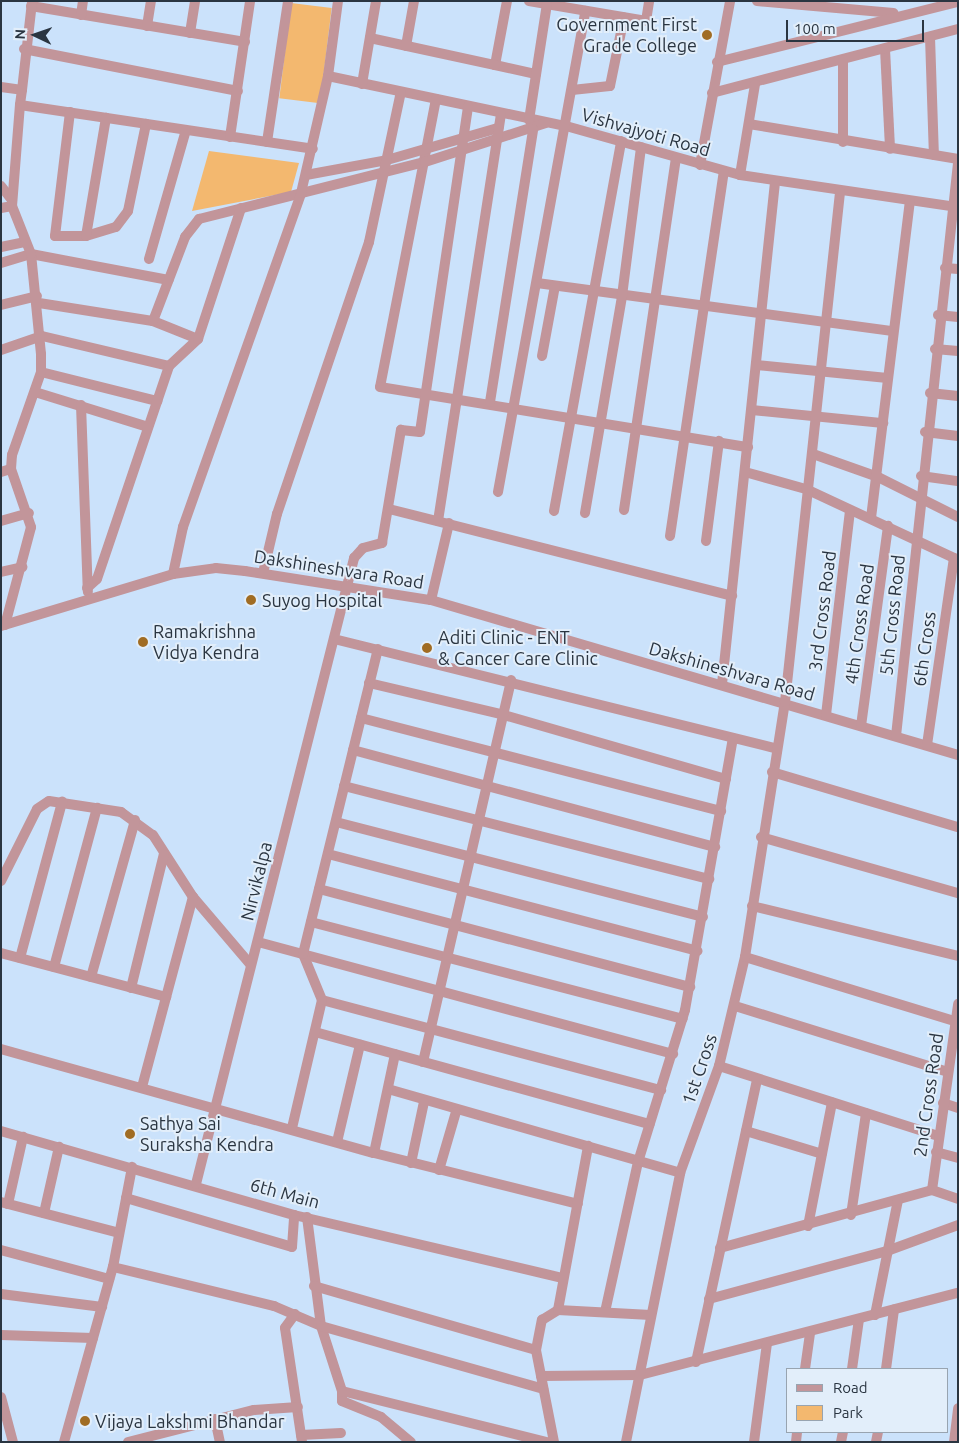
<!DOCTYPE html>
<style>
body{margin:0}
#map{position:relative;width:959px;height:1443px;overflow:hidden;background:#cbe2fb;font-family:Ubuntu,sans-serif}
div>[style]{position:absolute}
.green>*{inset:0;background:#f3b86f;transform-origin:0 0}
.minor>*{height:10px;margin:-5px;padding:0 5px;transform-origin:5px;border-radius:5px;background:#c2959a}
.dots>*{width:14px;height:14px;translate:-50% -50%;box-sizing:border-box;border:2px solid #e2eefa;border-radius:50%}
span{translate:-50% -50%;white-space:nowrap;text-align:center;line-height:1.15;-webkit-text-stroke:4px #e2eefa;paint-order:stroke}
.poi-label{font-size:18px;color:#2a3541}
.right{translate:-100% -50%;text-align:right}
.left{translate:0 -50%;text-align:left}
.street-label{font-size:18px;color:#2a3541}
.frame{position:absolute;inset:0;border:2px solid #2a3541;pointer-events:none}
.legend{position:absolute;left:786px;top:1368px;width:162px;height:65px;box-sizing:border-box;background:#e2eefa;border:1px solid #98a4b0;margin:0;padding:6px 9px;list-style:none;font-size:15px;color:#2a3541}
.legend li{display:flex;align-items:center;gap:10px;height:25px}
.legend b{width:25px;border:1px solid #98a4b0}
.north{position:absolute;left:10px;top:10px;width:50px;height:50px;-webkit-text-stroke:4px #e2eefa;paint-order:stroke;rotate:273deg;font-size:14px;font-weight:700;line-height:20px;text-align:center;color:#2a3541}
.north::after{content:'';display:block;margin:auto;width:18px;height:22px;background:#2a3541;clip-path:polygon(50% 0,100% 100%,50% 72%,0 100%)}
.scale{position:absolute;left:786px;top:20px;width:138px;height:22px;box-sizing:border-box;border:2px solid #2a3541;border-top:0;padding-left:6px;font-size:15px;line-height:18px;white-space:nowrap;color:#2a3541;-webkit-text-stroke:4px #e2eefa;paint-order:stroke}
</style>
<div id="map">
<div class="green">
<i style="left:291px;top:3px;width:41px;height:96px;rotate:7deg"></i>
<i style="clip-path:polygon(209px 151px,299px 163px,291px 192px,192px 211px)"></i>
</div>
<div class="minor">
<i style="left:507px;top:1px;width:65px;rotate:100.6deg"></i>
<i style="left:495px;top:65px;width:42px;rotate:12.4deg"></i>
<i style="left:529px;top:1px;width:119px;rotate:9.7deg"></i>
<i style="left:646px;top:21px;width:20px;rotate:-81deg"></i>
<i style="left:757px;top:1px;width:137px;rotate:5deg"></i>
<i style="left:31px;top:6px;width:217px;rotate:9.5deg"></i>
<i style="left:81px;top:15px;width:14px;rotate:-82deg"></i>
<i style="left:147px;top:26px;width:25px;rotate:-81deg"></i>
<i style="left:190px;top:33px;width:32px;rotate:-81deg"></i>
<i style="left:930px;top:37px;width:118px;rotate:88.1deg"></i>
<i style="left:370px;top:38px;width:128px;rotate:12.2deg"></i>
<i style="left:406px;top:46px;width:46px;rotate:-79.9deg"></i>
<i style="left:24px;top:49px;width:218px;rotate:11.1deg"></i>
<i style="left:885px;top:49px;width:100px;rotate:87.1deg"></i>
<i style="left:717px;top:62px;width:248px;rotate:-14deg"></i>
<i style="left:328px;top:76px;width:243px;rotate:11.9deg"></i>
<i style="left:566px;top:126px;width:181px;rotate:15.7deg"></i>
<i style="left:740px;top:175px;width:220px;rotate:8.4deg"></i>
<i style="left:362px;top:84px;width:84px;rotate:-80.4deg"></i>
<i style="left:1px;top:87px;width:21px;rotate:8deg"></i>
<i style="left:22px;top:90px;width:15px;rotate:98deg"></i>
<i style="left:20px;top:105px;width:296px;rotate:8.5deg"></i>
<i style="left:22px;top:90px;width:89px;rotate:-83.5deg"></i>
<i style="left:572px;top:90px;width:38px;rotate:-6deg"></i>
<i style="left:610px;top:86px;width:70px;rotate:-78.5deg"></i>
<i style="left:712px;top:93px;width:254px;rotate:-14.6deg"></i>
<i style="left:436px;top:99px;width:293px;rotate:101deg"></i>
<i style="left:380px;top:387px;width:373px;rotate:9.3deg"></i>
<i style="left:70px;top:112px;width:125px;rotate:96.9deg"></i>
<i style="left:55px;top:236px;width:31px"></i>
<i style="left:86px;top:236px;width:31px;rotate:-17deg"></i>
<i style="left:116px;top:227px;width:20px;rotate:-53deg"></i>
<i style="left:128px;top:211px;width:89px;rotate:-78.3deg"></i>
<i style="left:529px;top:120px;width:117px;rotate:-81.2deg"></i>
<i style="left:749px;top:124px;width:212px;rotate:9.5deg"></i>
<i style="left:230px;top:137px;width:137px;rotate:-81.6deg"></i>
<i style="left:267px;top:142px;width:143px;rotate:-81.5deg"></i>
<i style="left:843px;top:142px;width:82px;rotate:-90deg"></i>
<i style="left:700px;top:165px;width:167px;rotate:-79.6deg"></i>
<i style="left:306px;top:175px;width:82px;rotate:-10.5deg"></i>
<i style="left:387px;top:160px;width:116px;rotate:-16.1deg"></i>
<i style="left:740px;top:175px;width:92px;rotate:-80.6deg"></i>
<i style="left:1px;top:186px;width:18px;rotate:52deg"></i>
<i style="left:1px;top:208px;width:11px;rotate:-10deg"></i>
<i style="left:86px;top:236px;width:120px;rotate:-80.4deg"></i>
<i style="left:1px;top:247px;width:25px;rotate:-12deg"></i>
<i style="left:149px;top:259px;width:134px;rotate:-74deg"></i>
<i style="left:1px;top:263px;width:31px;rotate:-17deg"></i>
<i style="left:31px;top:254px;width:140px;rotate:10.7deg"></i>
<i style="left:945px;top:268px;width:13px;rotate:4deg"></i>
<i style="left:537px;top:283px;width:359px;rotate:7.7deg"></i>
<i style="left:39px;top:303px;width:115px;rotate:9deg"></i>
<i style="left:153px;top:321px;width:48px;rotate:21.8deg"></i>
<i style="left:1px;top:305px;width:37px;rotate:-14deg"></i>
<i style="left:938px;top:315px;width:20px;rotate:6deg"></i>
<i style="left:153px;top:321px;width:90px;rotate:-69.1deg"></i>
<i style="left:185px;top:237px;width:23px;rotate:-52deg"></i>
<i style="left:199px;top:219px;width:233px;rotate:-14.2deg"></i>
<i style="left:425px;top:162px;width:127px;rotate:-17.9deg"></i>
<i style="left:935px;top:349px;width:23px;rotate:5deg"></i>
<i style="left:1px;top:350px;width:43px;rotate:-18.9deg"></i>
<i style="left:42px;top:336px;width:130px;rotate:13.3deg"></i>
<i style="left:542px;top:356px;width:71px;rotate:-79.5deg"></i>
<i style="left:757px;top:365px;width:131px;rotate:5.7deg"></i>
<i style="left:41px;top:372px;width:120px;rotate:14deg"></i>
<i style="left:35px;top:392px;width:118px;rotate:17.2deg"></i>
<i style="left:930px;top:393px;width:28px;rotate:6deg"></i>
<i style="left:490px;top:402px;width:276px;rotate:-81deg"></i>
<i style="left:81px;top:405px;width:187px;rotate:87.9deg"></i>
<i style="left:752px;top:410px;width:132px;rotate:5.7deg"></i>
<i style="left:925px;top:432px;width:33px;rotate:7deg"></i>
<i style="left:813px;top:454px;width:69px;rotate:19.5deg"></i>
<i style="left:878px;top:477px;width:89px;rotate:26.6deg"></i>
<i style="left:1px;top:472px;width:10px;rotate:-17deg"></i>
<i style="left:745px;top:472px;width:63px;rotate:15.6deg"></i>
<i style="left:806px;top:489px;width:168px;rotate:25deg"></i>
<i style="left:921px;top:476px;width:37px;rotate:8deg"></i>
<i style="left:498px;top:492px;width:489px;rotate:-79.7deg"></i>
<i style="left:389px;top:509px;width:354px;rotate:14.2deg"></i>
<i style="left:624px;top:510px;width:355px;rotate:-81.6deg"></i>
<i style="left:554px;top:511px;width:376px;rotate:-79.7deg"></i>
<i style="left:585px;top:513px;width:220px;rotate:-80.3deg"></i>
<i style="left:622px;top:296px;width:150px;rotate:-82.7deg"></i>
<i style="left:871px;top:518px;width:319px;rotate:-83deg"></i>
<i style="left:1px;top:521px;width:29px;rotate:-16deg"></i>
<i style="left:438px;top:521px;width:412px;rotate:-81.2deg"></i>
<i style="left:670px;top:536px;width:368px;rotate:-81.6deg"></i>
<i style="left:706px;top:541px;width:101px;rotate:-82.6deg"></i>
<i style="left:1px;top:572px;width:22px;rotate:-13deg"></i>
<i style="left:263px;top:573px;width:61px;rotate:-76.7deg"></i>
<i style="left:277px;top:514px;width:287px;rotate:-71.3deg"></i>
<i style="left:369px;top:242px;width:153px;rotate:-78deg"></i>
<i style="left:173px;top:574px;width:48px;rotate:-78deg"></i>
<i style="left:183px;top:527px;width:354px;rotate:-70.5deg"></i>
<i style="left:301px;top:193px;width:120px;rotate:-77deg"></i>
<i style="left:328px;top:76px;width:76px;rotate:-82.4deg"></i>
<i style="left:87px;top:588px;width:13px;rotate:-42deg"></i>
<i style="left:97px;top:579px;width:225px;rotate:-71.3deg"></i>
<i style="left:169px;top:366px;width:40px;rotate:-43deg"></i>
<i style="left:198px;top:339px;width:138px;rotate:-71.8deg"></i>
<i style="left:431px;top:600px;width:79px;rotate:-76.8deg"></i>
<i style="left:5px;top:625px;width:101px;rotate:-75.1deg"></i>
<i style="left:31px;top:527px;width:61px;rotate:-109deg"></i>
<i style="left:11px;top:469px;width:14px;rotate:-86deg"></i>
<i style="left:12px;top:455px;width:88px;rotate:-70.7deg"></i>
<i style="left:41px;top:372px;width:18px;rotate:-90deg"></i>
<i style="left:41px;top:354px;width:100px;rotate:-95.7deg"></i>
<i style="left:31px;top:254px;width:52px;rotate:-111.6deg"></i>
<i style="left:12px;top:206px;width:101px;rotate:-85.5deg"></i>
<i style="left:1px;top:626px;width:180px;rotate:-16.8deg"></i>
<i style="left:173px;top:574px;width:43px;rotate:-7.9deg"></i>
<i style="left:216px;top:568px;width:29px;rotate:6deg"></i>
<i style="left:245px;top:571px;width:188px;rotate:8.9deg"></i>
<i style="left:431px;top:600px;width:549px;rotate:16.39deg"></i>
<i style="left:334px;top:639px;width:456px;rotate:13.9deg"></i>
<i style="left:369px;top:683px;width:139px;rotate:13.3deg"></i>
<i style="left:504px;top:715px;width:231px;rotate:16.1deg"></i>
<i style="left:722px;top:684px;width:505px;rotate:-83.97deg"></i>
<i style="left:826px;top:715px;width:206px;rotate:-83.3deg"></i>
<i style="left:361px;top:718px;width:372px;rotate:14.5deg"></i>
<i style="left:861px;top:726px;width:202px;rotate:-82.3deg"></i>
<i style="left:896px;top:736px;width:576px;rotate:-83.82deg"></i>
<i style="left:927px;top:745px;width:189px;rotate:-81.8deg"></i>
<i style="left:353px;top:750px;width:375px;rotate:15deg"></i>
<i style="left:772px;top:772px;width:194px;rotate:16.5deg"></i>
<i style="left:344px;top:786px;width:377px;rotate:14.3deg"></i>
<i style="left:336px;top:822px;width:379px;rotate:14.5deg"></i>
<i style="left:761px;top:837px;width:205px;rotate:15.9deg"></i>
<i style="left:328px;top:854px;width:382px;rotate:14.7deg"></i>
<i style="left:1px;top:881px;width:80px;rotate:-63.4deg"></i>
<i style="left:37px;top:809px;width:14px;rotate:-34deg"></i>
<i style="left:49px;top:801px;width:73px;rotate:8.7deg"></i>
<i style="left:121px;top:812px;width:39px;rotate:36deg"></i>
<i style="left:153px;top:835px;width:74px;rotate:57.2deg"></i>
<i style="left:193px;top:897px;width:88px;rotate:49.6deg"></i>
<i style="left:319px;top:889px;width:384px;rotate:14.8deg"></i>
<i style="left:752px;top:906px;width:212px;rotate:13.6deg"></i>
<i style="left:311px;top:922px;width:384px;rotate:14.6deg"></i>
<i style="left:258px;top:942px;width:430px;rotate:15.1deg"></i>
<i style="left:1px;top:953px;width:171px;rotate:14.9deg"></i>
<i style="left:745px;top:957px;width:223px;rotate:17deg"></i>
<i style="left:20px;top:958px;width:162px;rotate:-74.9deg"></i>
<i style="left:54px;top:967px;width:165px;rotate:-74.9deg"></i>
<i style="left:91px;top:977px;width:163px;rotate:-74.3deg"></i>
<i style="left:131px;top:988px;width:138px;rotate:-76.2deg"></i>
<i style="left:322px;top:1000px;width:351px;rotate:14.9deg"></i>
<i style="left:735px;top:1006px;width:223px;rotate:17.2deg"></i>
<i style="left:315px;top:1032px;width:347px;rotate:15.4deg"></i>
<i style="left:1px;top:1049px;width:387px;rotate:15.6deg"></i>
<i style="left:374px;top:1153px;width:210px;rotate:14deg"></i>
<i style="left:423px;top:1062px;width:392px;rotate:-77deg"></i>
<i style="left:719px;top:1066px;width:231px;rotate:17.7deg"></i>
<i style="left:142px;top:1087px;width:197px;rotate:-75deg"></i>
<i style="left:388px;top:1089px;width:304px;rotate:16deg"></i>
<i style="left:943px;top:1103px;width:16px;rotate:18deg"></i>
<i style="left:292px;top:1128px;width:131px;rotate:-76.8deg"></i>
<i style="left:322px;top:1000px;width:50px;rotate:-112.4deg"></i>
<i style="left:303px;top:954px;width:314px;rotate:-76.2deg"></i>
<i style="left:1px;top:1131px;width:305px;rotate:16deg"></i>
<i style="left:294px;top:1215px;width:275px;rotate:13.2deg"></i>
<i style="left:746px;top:1131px;width:79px;rotate:16.8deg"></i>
<i style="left:337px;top:1142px;width:100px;rotate:-76.7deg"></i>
<i style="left:936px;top:1152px;width:23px;rotate:15deg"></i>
<i style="left:374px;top:1153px;width:101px;rotate:-78deg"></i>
<i style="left:411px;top:1163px;width:62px;rotate:-78deg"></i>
<i style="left:439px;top:1170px;width:60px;rotate:-73.7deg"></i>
<i style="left:196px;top:1184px;width:646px;rotate:-75.83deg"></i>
<i style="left:354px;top:558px;width:13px;rotate:-48deg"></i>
<i style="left:363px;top:548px;width:20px;rotate:-15deg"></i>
<i style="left:382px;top:543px;width:115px;rotate:-80.5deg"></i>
<i style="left:401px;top:430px;width:19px;rotate:6deg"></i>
<i style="left:420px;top:432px;width:329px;rotate:-81.6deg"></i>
<i style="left:932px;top:1190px;width:188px;rotate:-82deg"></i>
<i style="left:126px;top:1198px;width:173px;rotate:16.4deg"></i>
<i style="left:292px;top:1247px;width:32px;rotate:-86deg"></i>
<i style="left:1px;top:1202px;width:122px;rotate:14.7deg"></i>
<i style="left:8px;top:1204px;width:69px;rotate:-77.4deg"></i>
<i style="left:44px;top:1213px;width:68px;rotate:-77.2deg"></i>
<i style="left:851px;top:1215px;width:103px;rotate:-81.6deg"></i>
<i style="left:307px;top:1217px;width:110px;rotate:82.7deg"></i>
<i style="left:321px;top:1326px;width:68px;rotate:72.1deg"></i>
<i style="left:342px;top:1391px;width:211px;rotate:14deg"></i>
<i style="left:808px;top:1226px;width:126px;rotate:-79deg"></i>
<i style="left:720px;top:1248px;width:220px;rotate:-15.3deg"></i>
<i style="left:932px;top:1190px;width:28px;rotate:19deg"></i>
<i style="left:1px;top:1250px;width:112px;rotate:15deg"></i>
<i style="left:113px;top:1267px;width:166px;rotate:13.6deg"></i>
<i style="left:274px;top:1306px;width:51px;rotate:23.1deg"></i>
<i style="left:321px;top:1326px;width:231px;rotate:15.8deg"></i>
<i style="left:314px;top:1286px;width:231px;rotate:16.1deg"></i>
<i style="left:1px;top:1294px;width:102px;rotate:7.3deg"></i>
<i style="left:709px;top:1299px;width:184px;rotate:-15.1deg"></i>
<i style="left:887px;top:1251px;width:76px;rotate:-20.1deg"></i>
<i style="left:558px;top:1310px;width:167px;rotate:-79.6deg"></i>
<i style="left:605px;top:1312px;width:154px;rotate:-77.6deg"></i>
<i style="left:638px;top:1162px;width:159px;rotate:-72.8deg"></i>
<i style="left:685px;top:1010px;width:276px;rotate:-80deg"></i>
<i style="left:295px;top:1314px;width:17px;rotate:126deg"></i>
<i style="left:285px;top:1328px;width:115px;rotate:81.5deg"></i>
<i style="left:875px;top:1315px;width:117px;rotate:-78.7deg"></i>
<i style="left:1px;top:1335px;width:92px;rotate:1.9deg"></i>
<i style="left:696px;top:1362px;width:289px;rotate:-77.8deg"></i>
<i style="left:805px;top:1369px;width:37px;rotate:-82deg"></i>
<i style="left:852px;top:1369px;width:50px;rotate:-82deg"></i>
<i style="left:886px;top:1369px;width:60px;rotate:-82.3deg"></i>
<i style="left:541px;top:1376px;width:99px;rotate:-0.6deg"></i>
<i style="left:640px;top:1375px;width:328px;rotate:-14.5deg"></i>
<i style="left:342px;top:1391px;width:10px;rotate:90deg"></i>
<i style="left:342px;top:1401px;width:42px;rotate:22.3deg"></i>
<i style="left:381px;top:1417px;width:39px;rotate:40deg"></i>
<i style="left:1px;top:1397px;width:47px;rotate:75.1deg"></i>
<i style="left:215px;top:1419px;width:24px;rotate:78deg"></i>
<i style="left:301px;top:1435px;width:40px;rotate:-2.9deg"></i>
<i style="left:64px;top:1442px;width:182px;rotate:-74.4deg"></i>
<i style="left:113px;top:1267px;width:102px;rotate:-79.2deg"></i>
<i style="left:128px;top:1442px;width:130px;rotate:-14.3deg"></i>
<i style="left:254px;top:1410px;width:44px;rotate:-3.9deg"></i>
<i style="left:554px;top:1442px;width:94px;rotate:-101.1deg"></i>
<i style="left:536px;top:1350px;width:31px;rotate:-79deg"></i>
<i style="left:542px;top:1320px;width:19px;rotate:-32deg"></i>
<i style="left:558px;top:1310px;width:93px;rotate:3.1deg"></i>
<i style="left:626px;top:1442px;width:274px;rotate:-78.6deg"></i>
<i style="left:680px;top:1173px;width:114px;rotate:-70deg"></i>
<i style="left:719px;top:1066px;width:112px;rotate:-76.6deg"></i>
<i style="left:745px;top:957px;width:258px;rotate:-81.1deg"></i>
<i style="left:785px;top:702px;width:513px;rotate:-83.84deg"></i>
<i style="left:754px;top:1442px;width:100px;rotate:-82.5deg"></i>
<i style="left:796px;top:1442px;width:10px;rotate:-84deg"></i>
<i style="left:841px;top:1442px;width:10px;rotate:-79deg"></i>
<i style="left:876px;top:1442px;width:10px;rotate:-79deg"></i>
<i style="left:954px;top:1442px;width:34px;rotate:-83deg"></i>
</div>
<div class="dots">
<i style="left:707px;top:35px;background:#a06c23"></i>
<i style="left:251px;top:600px;background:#a06c23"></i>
<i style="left:143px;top:642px;background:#a06c23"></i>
<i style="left:427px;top:648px;background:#a06c23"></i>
<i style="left:130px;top:1134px;background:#a06c23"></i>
<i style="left:85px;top:1421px;background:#a06c23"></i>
</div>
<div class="poi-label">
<span class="right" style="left:697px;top:35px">Government First<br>Grade College</span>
<span class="left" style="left:262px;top:600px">Suyog Hospital</span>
<span class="left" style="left:153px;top:642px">Ramakrishna<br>Vidya Kendra</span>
<span class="left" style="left:438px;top:648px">Aditi Clinic - ENT<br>&amp; Cancer Care Clinic</span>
<span class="left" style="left:140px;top:1134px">Sathya Sai<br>Suraksha Kendra</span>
<span class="left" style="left:95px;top:1421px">Vijaya Lakshmi Bhandar</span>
</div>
<div class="street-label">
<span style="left:646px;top:132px;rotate:16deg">Vishvajyoti Road</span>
<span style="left:339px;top:569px;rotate:9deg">Dakshineshvara Road</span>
<span style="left:822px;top:611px;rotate:-83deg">3rd Cross Road</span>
<span style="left:892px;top:615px;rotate:-84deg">5th Cross Road</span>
<span style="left:859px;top:624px;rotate:-82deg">4th Cross Road</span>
<span style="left:924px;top:649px;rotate:-82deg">6th Cross</span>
<span style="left:732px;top:671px;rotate:16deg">Dakshineshvara Road</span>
<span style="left:256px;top:881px;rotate:-76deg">Nirvikalpa</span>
<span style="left:699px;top:1069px;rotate:-71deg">1st Cross</span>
<span style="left:928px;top:1095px;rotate:-82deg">2nd Cross Road</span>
<span style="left:285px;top:1193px;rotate:15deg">6th Main</span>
</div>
<div class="frame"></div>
<ul class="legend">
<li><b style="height:6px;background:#c2959a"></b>Road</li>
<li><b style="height:14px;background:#f3b86f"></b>Park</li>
</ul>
<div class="north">N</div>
<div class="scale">100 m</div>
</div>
